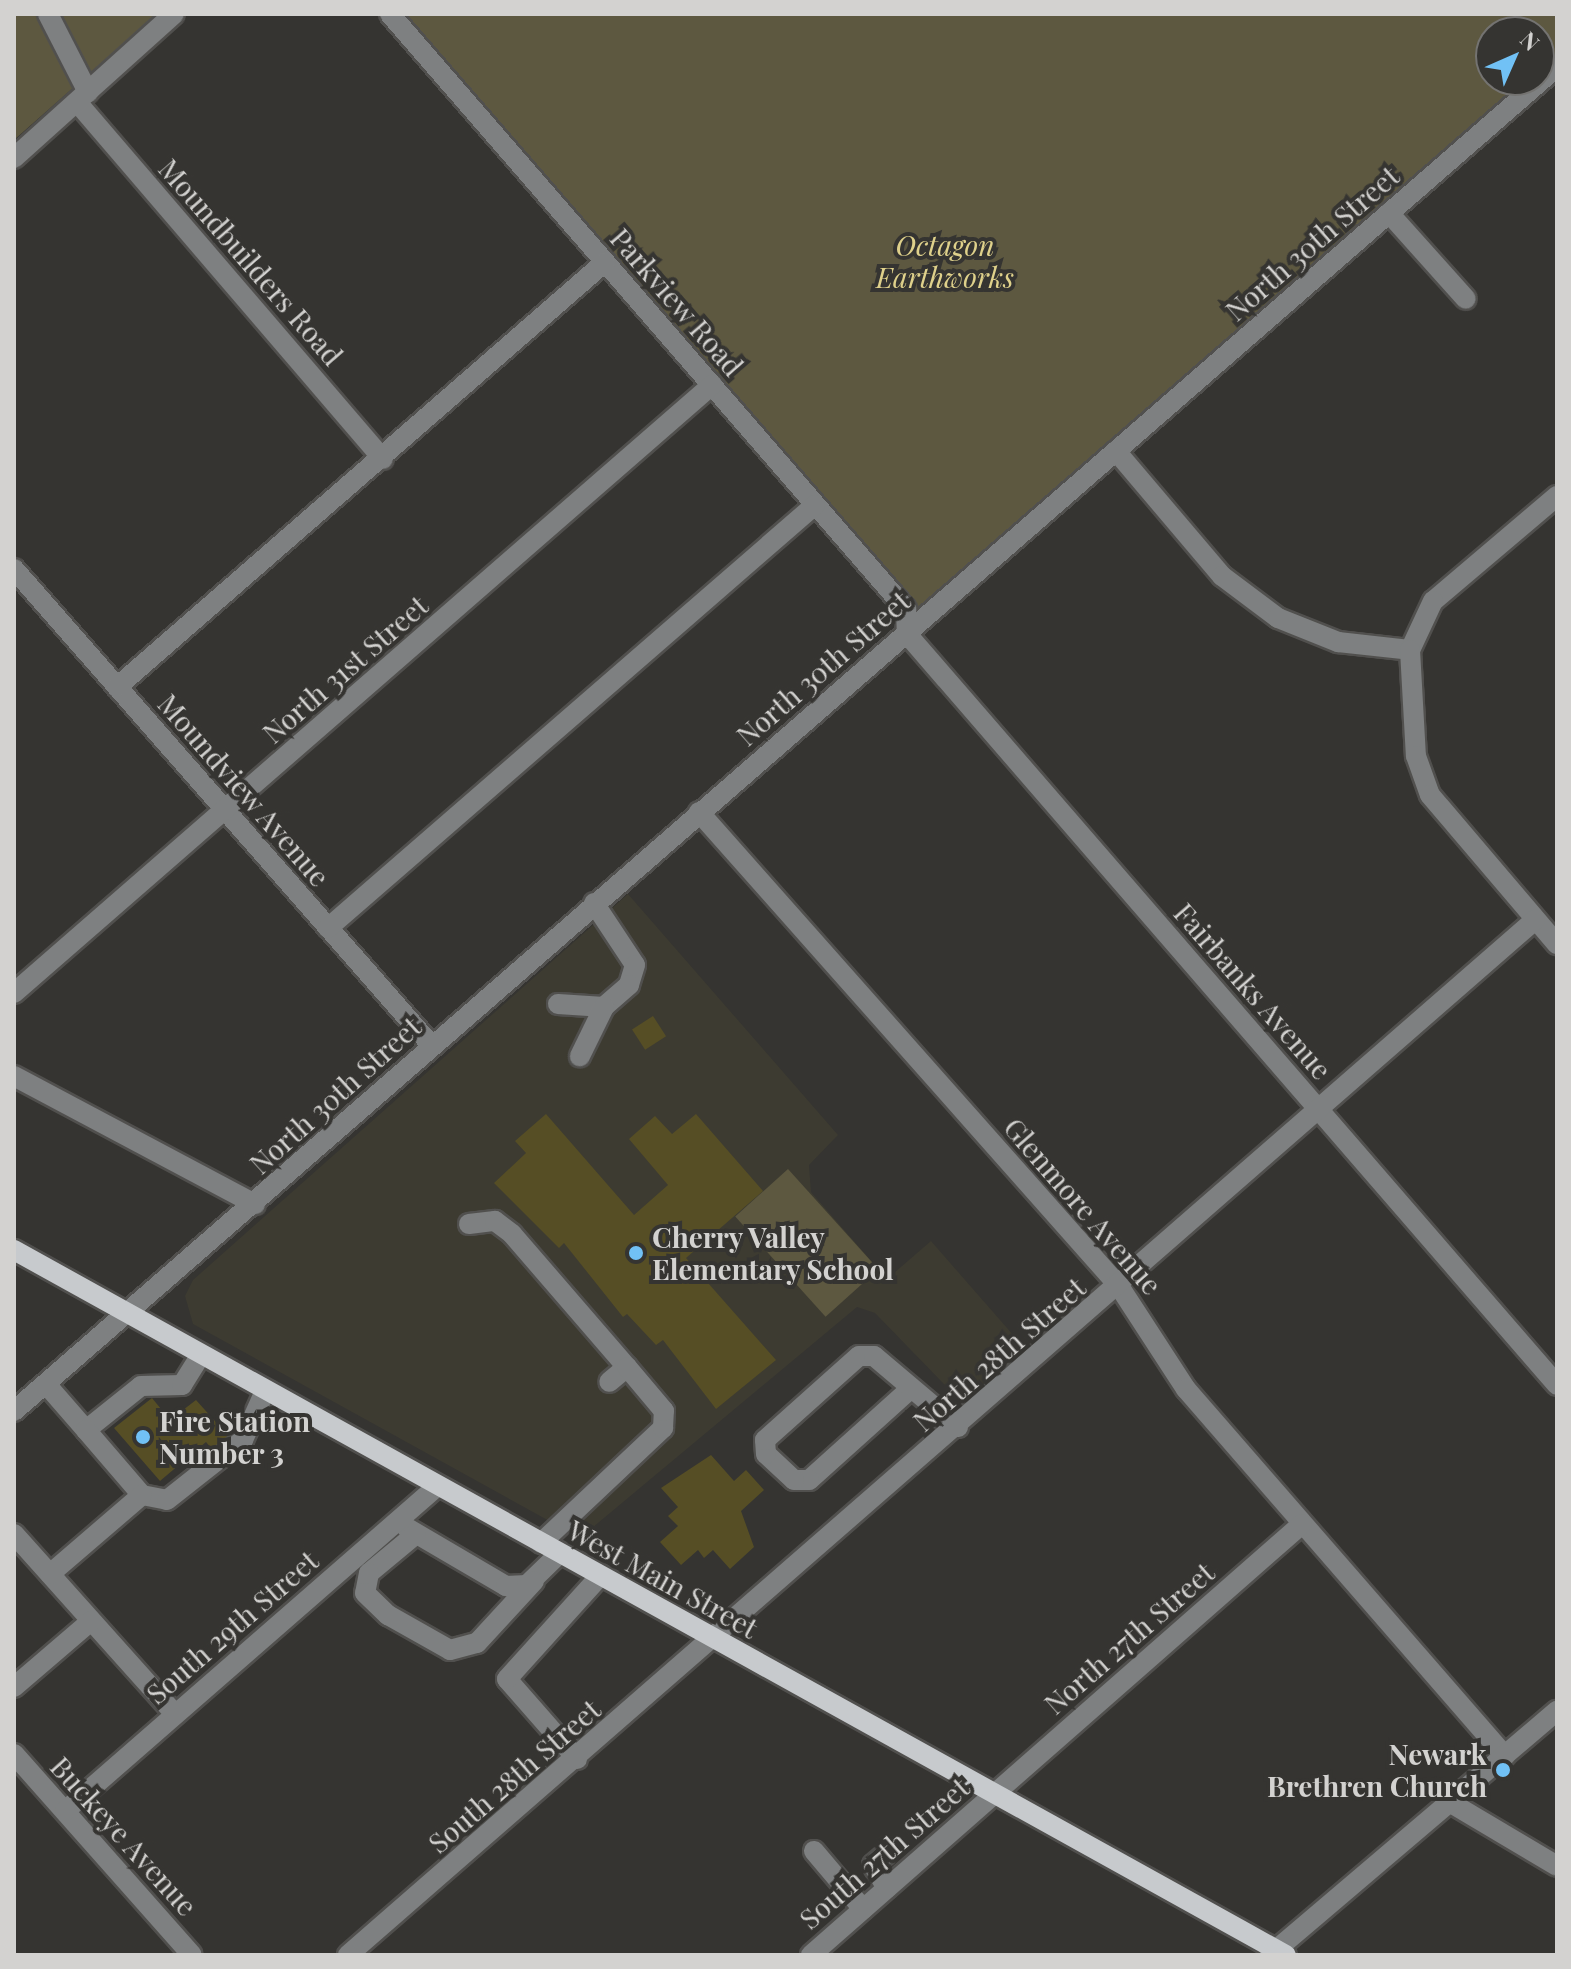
<!DOCTYPE html>
<style>
body{margin:0}
#map{position:relative;width:1571px;height:1969px;overflow:hidden;background:#353431;font-family:"Playfair Display",serif}
div>[style]{position:absolute}
.built>*{inset:0;background:#3d3b31}
.green>*{inset:0;background:#5d5840;transform-origin:0 0}
.building>*{inset:0;background:#564e25;transform-origin:0 0}
.roads{filter:drop-shadow(2px 0 #51504e) drop-shadow(-2px 0 #51504e) drop-shadow(0 2px #51504e) drop-shadow(0 -2px #51504e)}
.minor>*{height:20px;margin:-10px;padding:0 10px;transform-origin:10px;border-radius:10px;background:#7e8081}
.major>*{height:20px;margin:-10px;padding:0 10px;transform-origin:10px;border-radius:10px;background:#c7cacd}
.dots>*{width:22px;height:22px;translate:-50% -50%;box-sizing:border-box;border:4px solid #353431;border-radius:50%}
span{translate:-50% -50%;white-space:nowrap;text-align:center;line-height:1.15;-webkit-text-stroke:8px #353431;paint-order:stroke}
.street-label{font-size:28px;color:#d3d2d0}
.park-label{font-size:28px;color:#dfd18b;font-style:italic}
.poi-label{font-size:28px;color:#d3d2d0;font-weight:700}
.left{translate:0 -50%;text-align:left}
.right{translate:-100% -50%;text-align:right}
.frame{position:absolute;inset:0;border:16px solid #d3d2d0;pointer-events:none}
.north{position:absolute;left:1475px;top:16px;width:80px;height:80px;box-sizing:border-box;background:#353431;border:2px solid #747371;border-radius:50%;rotate:45deg;font-size:22px;font-weight:700;line-height:32px;text-align:center;color:#d3d2d0}
.north::after{content:'';display:block;margin:auto;width:28px;height:36px;background:#71c1f5;clip-path:polygon(50% 0,100% 100%,50% 72%,0 100%)}
</style>
<div id="map">
<div class="built">
<i style="clip-path:polygon(628px 894px,838px 1135px,809px 1165px,811px 1192px,887px 1279px,931px 1241px,1035px 1360px,973px 1414px,875px 1313px,857px 1307px,580px 1538px,193px 1324px,185px 1296px,193px 1280px)"></i>
</div>
<div class="green">
<i style="clip-path:polygon(14px 14px,157px 14px,14px 140px)"></i>
<i style="clip-path:polygon(evenodd,396px 14px,1557px 14px,1557px 65px,920px 609px,396px 14px,1491px 32px,1539px 32px,1539px 80px,1491px 80px,1491px 32px)"></i>
<i style="left:788px;top:1169px;width:135px;height:71px;rotate:48deg"></i>
</div>
<div class="building">
<i style="left:653px;top:1016px;width:24px;height:25px;rotate:57deg"></i>
<i style="clip-path:polygon(546px 1114px,634px 1215px,668px 1185px,629px 1139px,655px 1116px,672px 1134px,696px 1114px,763px 1191px,686px 1258px,776px 1360px,716px 1409px,663px 1340px,656px 1345px,627px 1314px,623px 1317px,564px 1243px,559px 1248px,494px 1183px,526px 1153px,515px 1141px)"></i>
<i style="clip-path:polygon(152px 1398px,170px 1420px,196px 1400px,232px 1440px,216px 1454px,206px 1442px,160px 1481px,114px 1428px)"></i>
<i style="clip-path:polygon(711px 1455px,734px 1481px,746px 1470px,764px 1490px,741px 1511px,754px 1547px,730px 1569px,713px 1550px,704px 1558px,698px 1550px,681px 1565px,660px 1542px,678px 1526px,668px 1516px,678px 1507px,661px 1488px)"></i>
</div>
<div class="roads">
<div class="minor">
<i style="left:48px;top:14px;width:88px;rotate:62.9deg"></i>
<i style="left:390px;top:14px;width:788px;rotate:49.07deg"></i>
<i style="left:906px;top:609px;width:25px;rotate:88deg"></i>
<i style="left:77px;top:102px;width:470px;rotate:49.4deg"></i>
<i style="left:14px;top:158px;width:215px;rotate:-42deg"></i>
<i style="left:1389px;top:213px;width:115px;rotate:48.2deg"></i>
<i style="left:1116px;top:451px;width:164px;rotate:49.7deg"></i>
<i style="left:1222px;top:576px;width:70px;rotate:36.9deg"></i>
<i style="left:1278px;top:618px;width:65px;rotate:21.8deg"></i>
<i style="left:1338px;top:642px;width:72px;rotate:6.3deg"></i>
<i style="left:1557px;top:496px;width:162px;rotate:139.7deg"></i>
<i style="left:1433px;top:601px;width:54px;rotate:115.1deg"></i>
<i style="left:1410px;top:650px;width:106px;rotate:86.8deg"></i>
<i style="left:1416px;top:756px;width:41px;rotate:70.3deg"></i>
<i style="left:1430px;top:795px;width:196px;rotate:49.6deg"></i>
<i style="left:14px;top:569px;width:634px;rotate:48.77deg"></i>
<i style="left:907px;top:634px;width:993px;rotate:49.12deg"></i>
<i style="left:117px;top:687px;width:647px;rotate:-41.05deg"></i>
<i style="left:699px;top:812px;width:633px;rotate:48.46deg"></i>
<i style="left:1119px;top:1286px;width:123px;rotate:57deg"></i>
<i style="left:1186px;top:1389px;width:486px;rotate:49deg"></i>
<i style="left:594px;top:903px;width:74px;rotate:56.5deg"></i>
<i style="left:635px;top:965px;width:21px;rotate:107deg"></i>
<i style="left:629px;top:985px;width:33px;rotate:139deg"></i>
<i style="left:328px;top:928px;width:645px;rotate:-40.98deg"></i>
<i style="left:14px;top:993px;width:926px;rotate:-41.06deg"></i>
<i style="left:558px;top:1004px;width:46px;rotate:3.7deg"></i>
<i style="left:604px;top:1007px;width:55px;rotate:116.1deg"></i>
<i style="left:14px;top:1076px;width:273px;rotate:28deg"></i>
<i style="left:469px;top:1224px;width:26px;rotate:-7deg"></i>
<i style="left:495px;top:1221px;width:21px;rotate:37deg"></i>
<i style="left:512px;top:1234px;width:176px;rotate:49.2deg"></i>
<i style="left:627px;top:1367px;width:23px;rotate:140deg"></i>
<i style="left:46px;top:1384px;width:61px;rotate:49deg"></i>
<i style="left:86px;top:1430px;width:70px;rotate:-38.7deg"></i>
<i style="left:141px;top:1386px;width:41px;rotate:-1.4deg"></i>
<i style="left:182px;top:1385px;width:36px;rotate:-58deg"></i>
<i style="left:908px;top:1391px;width:133px;rotate:138deg"></i>
<i style="left:809px;top:1480px;width:15px;rotate:180deg"></i>
<i style="left:794px;top:1480px;width:38px;rotate:-137deg"></i>
<i style="left:766px;top:1454px;width:14px;rotate:-94deg"></i>
<i style="left:765px;top:1440px;width:126px;rotate:-41.8deg"></i>
<i style="left:859px;top:1356px;width:15px"></i>
<i style="left:874px;top:1356px;width:110px;rotate:40.2deg"></i>
<i style="left:14px;top:1411px;width:2046px;rotate:-41.06deg"></i>
<i style="left:86px;top:1430px;width:86px;rotate:49.3deg"></i>
<i style="left:142px;top:1495px;width:25px;rotate:11deg"></i>
<i style="left:167px;top:1500px;width:97px;rotate:-38.3deg"></i>
<i style="left:243px;top:1440px;width:54px;rotate:-65.8deg"></i>
<i style="left:407px;top:1528px;width:115px;rotate:30.4deg"></i>
<i style="left:506px;top:1586px;width:21px;rotate:-3deg"></i>
<i style="left:527px;top:1585px;width:45px;rotate:-44.1deg"></i>
<i style="left:14px;top:1534px;width:240px;rotate:48.2deg"></i>
<i style="left:416px;top:1534px;width:61px;rotate:140.3deg"></i>
<i style="left:369px;top:1573px;width:20px;rotate:101deg"></i>
<i style="left:365px;top:1593px;width:32px;rotate:44deg"></i>
<i style="left:388px;top:1615px;width:71px;rotate:29.4deg"></i>
<i style="left:450px;top:1650px;width:28px;rotate:-15deg"></i>
<i style="left:477px;top:1643px;width:84px;rotate:-47.4deg"></i>
<i style="left:541px;top:1543px;width:168px;rotate:-43.3deg"></i>
<i style="left:663px;top:1428px;width:17px;rotate:-87deg"></i>
<i style="left:664px;top:1411px;width:57px;rotate:-130.1deg"></i>
<i style="left:50px;top:1574px;width:121px;rotate:-40.7deg"></i>
<i style="left:14px;top:1687px;width:101px;rotate:-40.6deg"></i>
<i style="left:14px;top:1754px;width:268px;rotate:48.5deg"></i>
<i style="left:577px;top:1759px;width:106px;rotate:-131.2deg"></i>
<i style="left:507px;top:1679px;width:139px;rotate:-47.9deg"></i>
<i style="left:1451px;top:1803px;width:123px;rotate:30.7deg"></i>
<i style="left:65px;top:1811px;width:494px;rotate:-41.1deg"></i>
<i style="left:814px;top:1851px;width:76px;rotate:49.8deg"></i>
<i style="left:886px;top:1854px;width:17px;rotate:140deg"></i>
<i style="left:873px;top:1865px;width:27px;rotate:59deg"></i>
<i style="left:348px;top:1955px;width:1575px;rotate:-41.09deg"></i>
<i style="left:811px;top:1955px;width:653px;rotate:-41.28deg"></i>
<i style="left:1270px;top:1955px;width:377px;rotate:-40.4deg"></i>
</div>
<div class="major">
<i style="left:14px;top:1250px;width:1454px;rotate:29deg"></i>
</div>
</div>
<div class="dots">
<i style="left:636px;top:1253px;background:#71c1f5"></i>
<i style="left:143px;top:1437px;background:#71c1f5"></i>
<i style="left:1503px;top:1770px;background:#71c1f5"></i>
</div>
<div class="street-label">
<span style="left:1312px;top:243px;rotate:-41deg">North 30th Street</span>
<span style="left:251px;top:262px;rotate:49deg">Moundbuilders Road</span>
<span style="left:677px;top:302px;rotate:49deg">Parkview Road</span>
<span style="left:823px;top:668px;rotate:-41deg">North 30th Street</span>
<span style="left:345px;top:669px;rotate:-41deg">North 31st Street</span>
<span style="left:244px;top:790px;rotate:49deg">Moundview Avenue</span>
<span style="left:1253px;top:991px;rotate:49deg">Fairbanks Avenue</span>
<span style="left:335px;top:1095px;rotate:-42deg">North 30th Street</span>
<span style="left:1083px;top:1206px;rotate:49deg">Glenmore Avenue</span>
<span style="left:999px;top:1354px;rotate:-41deg">North 28th Street</span>
<span style="left:663px;top:1579px;rotate:29deg">West Main Street</span>
<span style="left:232px;top:1627px;rotate:-41deg">South 29th Street</span>
<span style="left:1129px;top:1638px;rotate:-41deg">North 27th Street</span>
<span style="left:514px;top:1776px;rotate:-41deg">South 28th Street</span>
<span style="left:124px;top:1836px;rotate:48deg">Buckeye Avenue</span>
<span style="left:884px;top:1853px;rotate:-41deg">South 27th Street</span>
</div>
<div class="park-label">
<span style="left:945px;top:261px">Octagon<br>Earthworks</span>
</div>
<div class="poi-label">
<span class="left" style="left:652px;top:1253px">Cherry Valley<br>Elementary School</span>
<span class="left" style="left:159px;top:1437px">Fire Station<br>Number 3</span>
<span class="right" style="left:1487px;top:1770px">Newark<br>Brethren Church</span>
</div>
<div class="frame"></div>
<div class="north">N</div>
</div>
